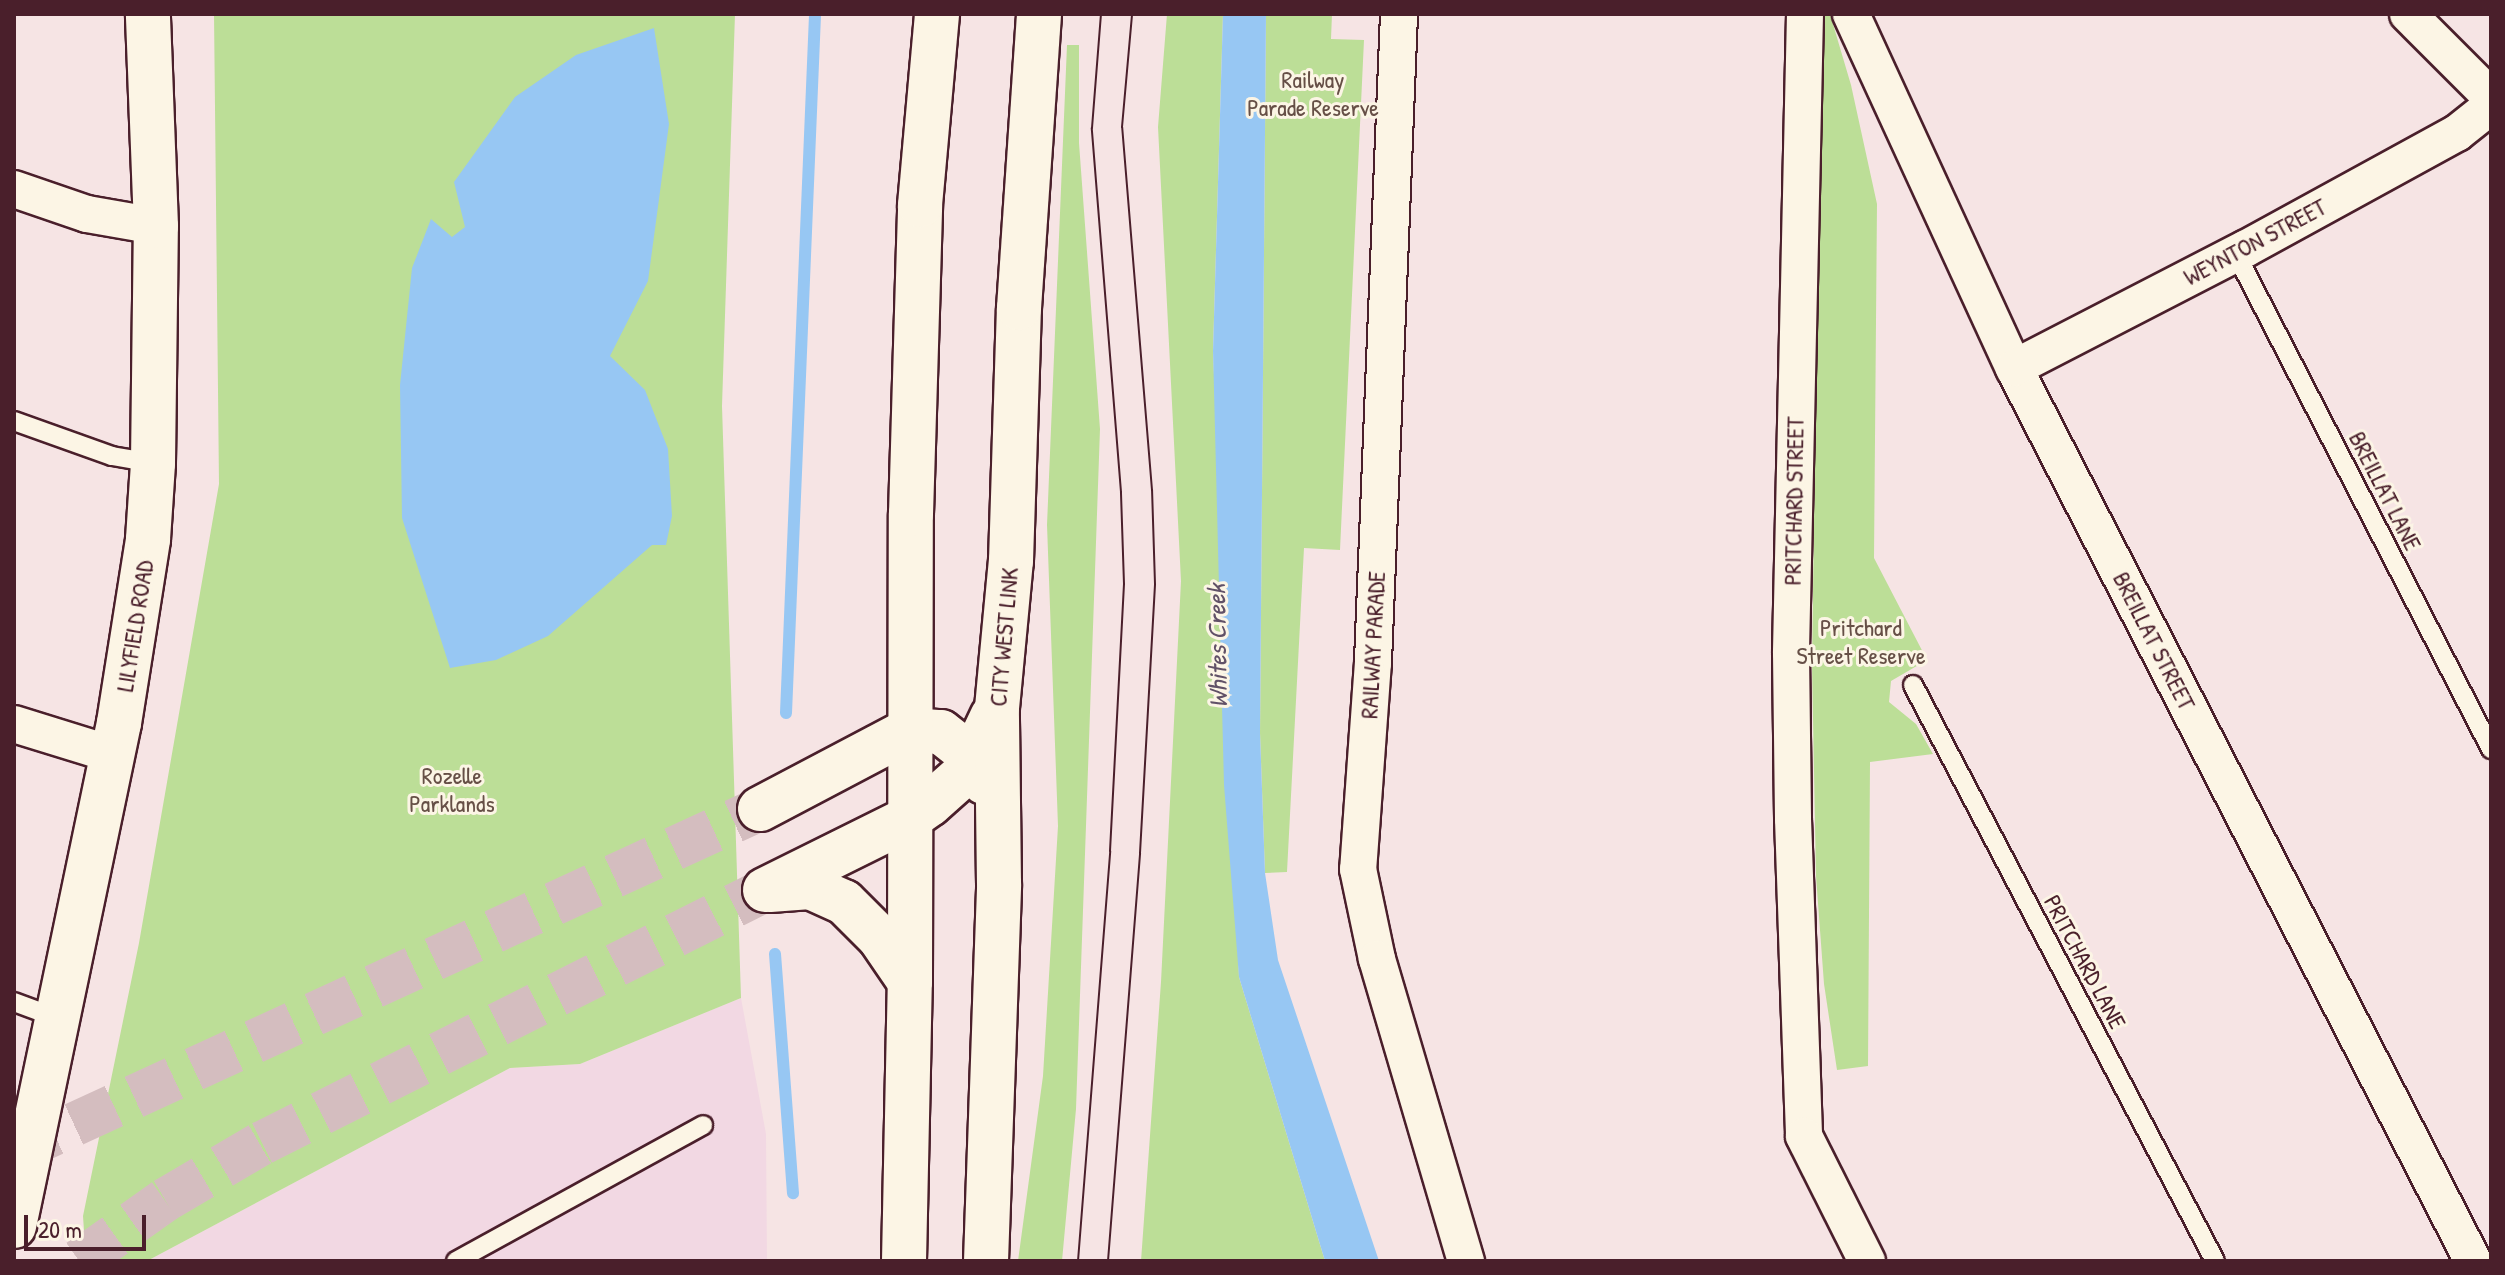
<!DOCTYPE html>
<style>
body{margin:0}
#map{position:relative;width:2505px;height:1275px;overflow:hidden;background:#f6e4e4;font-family:"Patrick Hand",sans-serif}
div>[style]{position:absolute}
.built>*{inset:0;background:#f2d8e3}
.green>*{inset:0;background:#bcde97}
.water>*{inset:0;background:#97c7f3}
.stream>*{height:12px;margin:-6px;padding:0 6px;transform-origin:6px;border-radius:6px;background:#97c7f3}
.highway-tunnel>*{height:44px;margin-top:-22px;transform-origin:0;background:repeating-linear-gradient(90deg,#d4bdbf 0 44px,transparent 0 66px)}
.roads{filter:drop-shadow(2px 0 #4a1f2b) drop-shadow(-2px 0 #4a1f2b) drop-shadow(0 2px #4a1f2b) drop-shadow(0 -2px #4a1f2b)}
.lane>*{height:18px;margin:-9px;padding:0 9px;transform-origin:9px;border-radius:9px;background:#fcf5e5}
.street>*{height:36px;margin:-18px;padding:0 18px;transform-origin:18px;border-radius:18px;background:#fcf5e5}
.secondary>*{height:44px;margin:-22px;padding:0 22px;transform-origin:22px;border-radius:22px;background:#fcf5e5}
.highway>*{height:44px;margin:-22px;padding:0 22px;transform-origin:22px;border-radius:22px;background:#fcf5e5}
.tram>*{height:2px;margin:-1px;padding:0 1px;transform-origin:1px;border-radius:1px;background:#4a1f2b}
span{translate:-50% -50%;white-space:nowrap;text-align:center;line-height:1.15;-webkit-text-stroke:6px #fcf5e5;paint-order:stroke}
.park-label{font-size:24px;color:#664f46}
.street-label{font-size:24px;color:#4a1f2b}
.water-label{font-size:26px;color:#615167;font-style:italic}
.frame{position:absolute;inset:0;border:16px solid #4a1f2b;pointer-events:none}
.scale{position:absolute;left:24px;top:1215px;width:122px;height:36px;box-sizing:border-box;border:4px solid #4a1f2b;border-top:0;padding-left:10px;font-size:24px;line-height:28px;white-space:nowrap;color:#4a1f2b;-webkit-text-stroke:6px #fcf5e5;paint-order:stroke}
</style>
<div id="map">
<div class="built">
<i style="clip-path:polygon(741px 998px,766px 1134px,767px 1261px,147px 1261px,510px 1068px,580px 1064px)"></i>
</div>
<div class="green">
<i style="clip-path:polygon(214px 14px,735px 14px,722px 406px,741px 998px,580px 1064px,510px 1068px,147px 1261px,86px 1261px,83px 1216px,139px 943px,219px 484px)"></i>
<i style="clip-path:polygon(1167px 14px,1223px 14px,1213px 351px,1239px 977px,1325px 1261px,1141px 1261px,1161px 982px,1181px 581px,1158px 127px)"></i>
<i style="clip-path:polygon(1266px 14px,1332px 14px,1331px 39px,1364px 40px,1340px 550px,1304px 548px,1287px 872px,1265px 873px,1260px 733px)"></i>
<i style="clip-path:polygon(1821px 14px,1830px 14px,1851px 85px,1877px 204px,1874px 558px,1927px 660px,1891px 681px,1889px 702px,1916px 724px,1933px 754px,1870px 762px,1868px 1066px,1837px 1070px,1824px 984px,1816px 876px,1812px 666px)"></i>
<i style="clip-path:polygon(1067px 45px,1079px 45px,1079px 143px,1100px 429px,1076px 1109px,1062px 1261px,1018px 1261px,1043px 1076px,1058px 826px,1047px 525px)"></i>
</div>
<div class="water">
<i style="clip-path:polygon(1223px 14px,1266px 14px,1260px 733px,1265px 873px,1278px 960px,1379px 1261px,1325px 1261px,1239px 977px,1224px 785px,1213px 351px)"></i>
<i style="clip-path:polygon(654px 28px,669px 124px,657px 214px,648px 281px,610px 356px,645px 390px,668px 449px,672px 516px,666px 545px,652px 545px,548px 636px,496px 660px,450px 668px,402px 518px,400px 385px,412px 268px,431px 219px,452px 237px,465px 227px,454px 182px,515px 97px,576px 55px)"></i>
</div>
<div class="stream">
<i style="left:786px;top:713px;width:700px;rotate:-87.62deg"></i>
<i style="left:775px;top:954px;width:240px;rotate:85.7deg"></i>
</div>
<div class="highway-tunnel">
<i style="left:14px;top:1152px;width:821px;rotate:-24.69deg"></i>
<i style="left:79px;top:1261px;width:105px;rotate:-35.3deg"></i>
<i style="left:165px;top:1200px;width:113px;rotate:-30.4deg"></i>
<i style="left:262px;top:1143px;width:563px;rotate:-26.7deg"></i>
</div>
<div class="roads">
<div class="lane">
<i style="left:2236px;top:254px;width:557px;rotate:62.74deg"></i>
<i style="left:14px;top:421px;width:104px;rotate:19.7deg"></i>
<i style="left:112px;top:456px;width:42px;rotate:9.7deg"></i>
<i style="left:1913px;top:685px;width:650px;rotate:62.33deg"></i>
<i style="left:14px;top:1002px;width:46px;rotate:20.4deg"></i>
<i style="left:456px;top:1261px;width:282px;rotate:-28.8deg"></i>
</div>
<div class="street">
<i style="left:1399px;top:14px;width:649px;rotate:92.3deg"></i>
<i style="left:1373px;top:662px;width:208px;rotate:94.1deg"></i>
<i style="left:1358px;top:869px;width:92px;rotate:78.1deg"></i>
<i style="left:1377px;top:959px;width:315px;rotate:73.6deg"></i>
<i style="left:1805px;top:14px;width:639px;rotate:91.26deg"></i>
<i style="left:1791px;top:653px;width:166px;rotate:89.3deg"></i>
<i style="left:1793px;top:819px;width:317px;rotate:88deg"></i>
<i style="left:1804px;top:1136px;width:140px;rotate:63.3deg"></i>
<i style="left:1851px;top:14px;width:390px;rotate:65.3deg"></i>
<i style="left:2014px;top:368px;width:1004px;rotate:62.8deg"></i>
<i style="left:2408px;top:14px;width:117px;rotate:45deg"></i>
<i style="left:14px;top:189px;width:77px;rotate:18.9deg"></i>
<i style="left:87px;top:214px;width:70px;rotate:9.9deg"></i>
<i style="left:2014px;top:368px;width:260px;rotate:-27.3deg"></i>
<i style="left:2245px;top:249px;width:242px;rotate:-28.7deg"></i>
<i style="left:2457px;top:133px;width:43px;rotate:-38.5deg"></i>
<i style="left:14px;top:724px;width:102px;rotate:17.2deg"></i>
</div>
<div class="secondary">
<i style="left:14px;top:1226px;width:514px;rotate:-78.21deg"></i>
<i style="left:119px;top:723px;width:186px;rotate:-81deg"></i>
<i style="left:148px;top:539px;width:76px;rotate:-86.2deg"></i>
<i style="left:153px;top:463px;width:237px;rotate:-89.3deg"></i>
<i style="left:156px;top:226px;width:212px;rotate:-92.2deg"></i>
</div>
<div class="highway">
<i style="left:760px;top:809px;width:170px;rotate:-27.8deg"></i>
<i style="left:910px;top:730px;width:31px;rotate:4deg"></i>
<i style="left:941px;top:732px;width:29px;rotate:38deg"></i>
<i style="left:964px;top:750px;width:38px;rotate:58deg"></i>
<i style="left:765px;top:890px;width:162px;rotate:-26.4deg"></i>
<i style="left:910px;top:818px;width:24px;rotate:-35deg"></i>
<i style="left:930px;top:804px;width:48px;rotate:-41.6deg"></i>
<i style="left:966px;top:772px;width:61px;rotate:-64.7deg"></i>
<i style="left:770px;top:890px;width:40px;rotate:-4.3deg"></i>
<i style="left:810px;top:887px;width:37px;rotate:24deg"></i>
<i style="left:844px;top:902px;width:51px;rotate:45deg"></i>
<i style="left:880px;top:938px;width:53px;rotate:55.7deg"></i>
<i style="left:904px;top:1261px;width:279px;rotate:-88.8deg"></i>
<i style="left:910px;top:982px;width:468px;rotate:-89.9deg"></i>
<i style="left:911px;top:514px;width:309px;rotate:-88.3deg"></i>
<i style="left:920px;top:205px;width:192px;rotate:-84.9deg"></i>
<i style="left:986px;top:1261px;width:377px;rotate:-88deg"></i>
<i style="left:999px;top:884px;width:176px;rotate:-90.7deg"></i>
<i style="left:997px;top:708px;width:148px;rotate:-84.6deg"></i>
<i style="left:1011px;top:561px;width:253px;rotate:-88.2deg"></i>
<i style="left:1019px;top:308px;width:295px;rotate:-86.1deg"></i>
</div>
</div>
<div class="tram">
<i style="left:1078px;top:1261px;width:411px;rotate:-85.5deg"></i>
<i style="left:1110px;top:851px;width:267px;rotate:-87deg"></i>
<i style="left:1124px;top:584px;width:92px;rotate:-91.9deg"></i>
<i style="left:1121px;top:492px;width:365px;rotate:-94.6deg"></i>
<i style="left:1092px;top:128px;width:114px;rotate:-85.5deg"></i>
<i style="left:1108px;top:1261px;width:409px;rotate:-85.5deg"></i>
<i style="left:1140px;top:853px;width:269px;rotate:-86.8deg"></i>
<i style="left:1155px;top:584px;width:94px;rotate:-91.8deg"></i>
<i style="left:1152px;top:490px;width:364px;rotate:-94.7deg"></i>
<i style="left:1122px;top:127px;width:113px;rotate:-84.9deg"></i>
</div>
<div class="park-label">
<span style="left:1313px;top:94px">Railway<br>Parade Reserve</span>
<span style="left:1861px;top:642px">Pritchard<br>Street Reserve</span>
<span style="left:452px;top:790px">Rozelle<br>Parklands</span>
</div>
<div class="street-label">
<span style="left:2255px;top:242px;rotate:-28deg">WEYNTON STREET</span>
<span style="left:2385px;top:491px;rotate:63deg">BREILLAT LANE</span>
<span style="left:1794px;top:501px;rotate:-89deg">PRITCHARD STREET</span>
<span style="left:135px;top:626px;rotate:-81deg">LILYFIELD ROAD</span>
<span style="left:1004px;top:637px;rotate:-85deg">CITY WEST LINK</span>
<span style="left:2154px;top:641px;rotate:63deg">BREILLAT STREET</span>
<span style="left:1373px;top:645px;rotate:-87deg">RAILWAY PARADE</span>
<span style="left:2085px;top:962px;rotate:62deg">PRITCHARD LANE</span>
</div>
<div class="water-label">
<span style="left:1217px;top:646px;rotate:-91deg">Whites Creek</span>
</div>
<div class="frame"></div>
<div class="scale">20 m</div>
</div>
